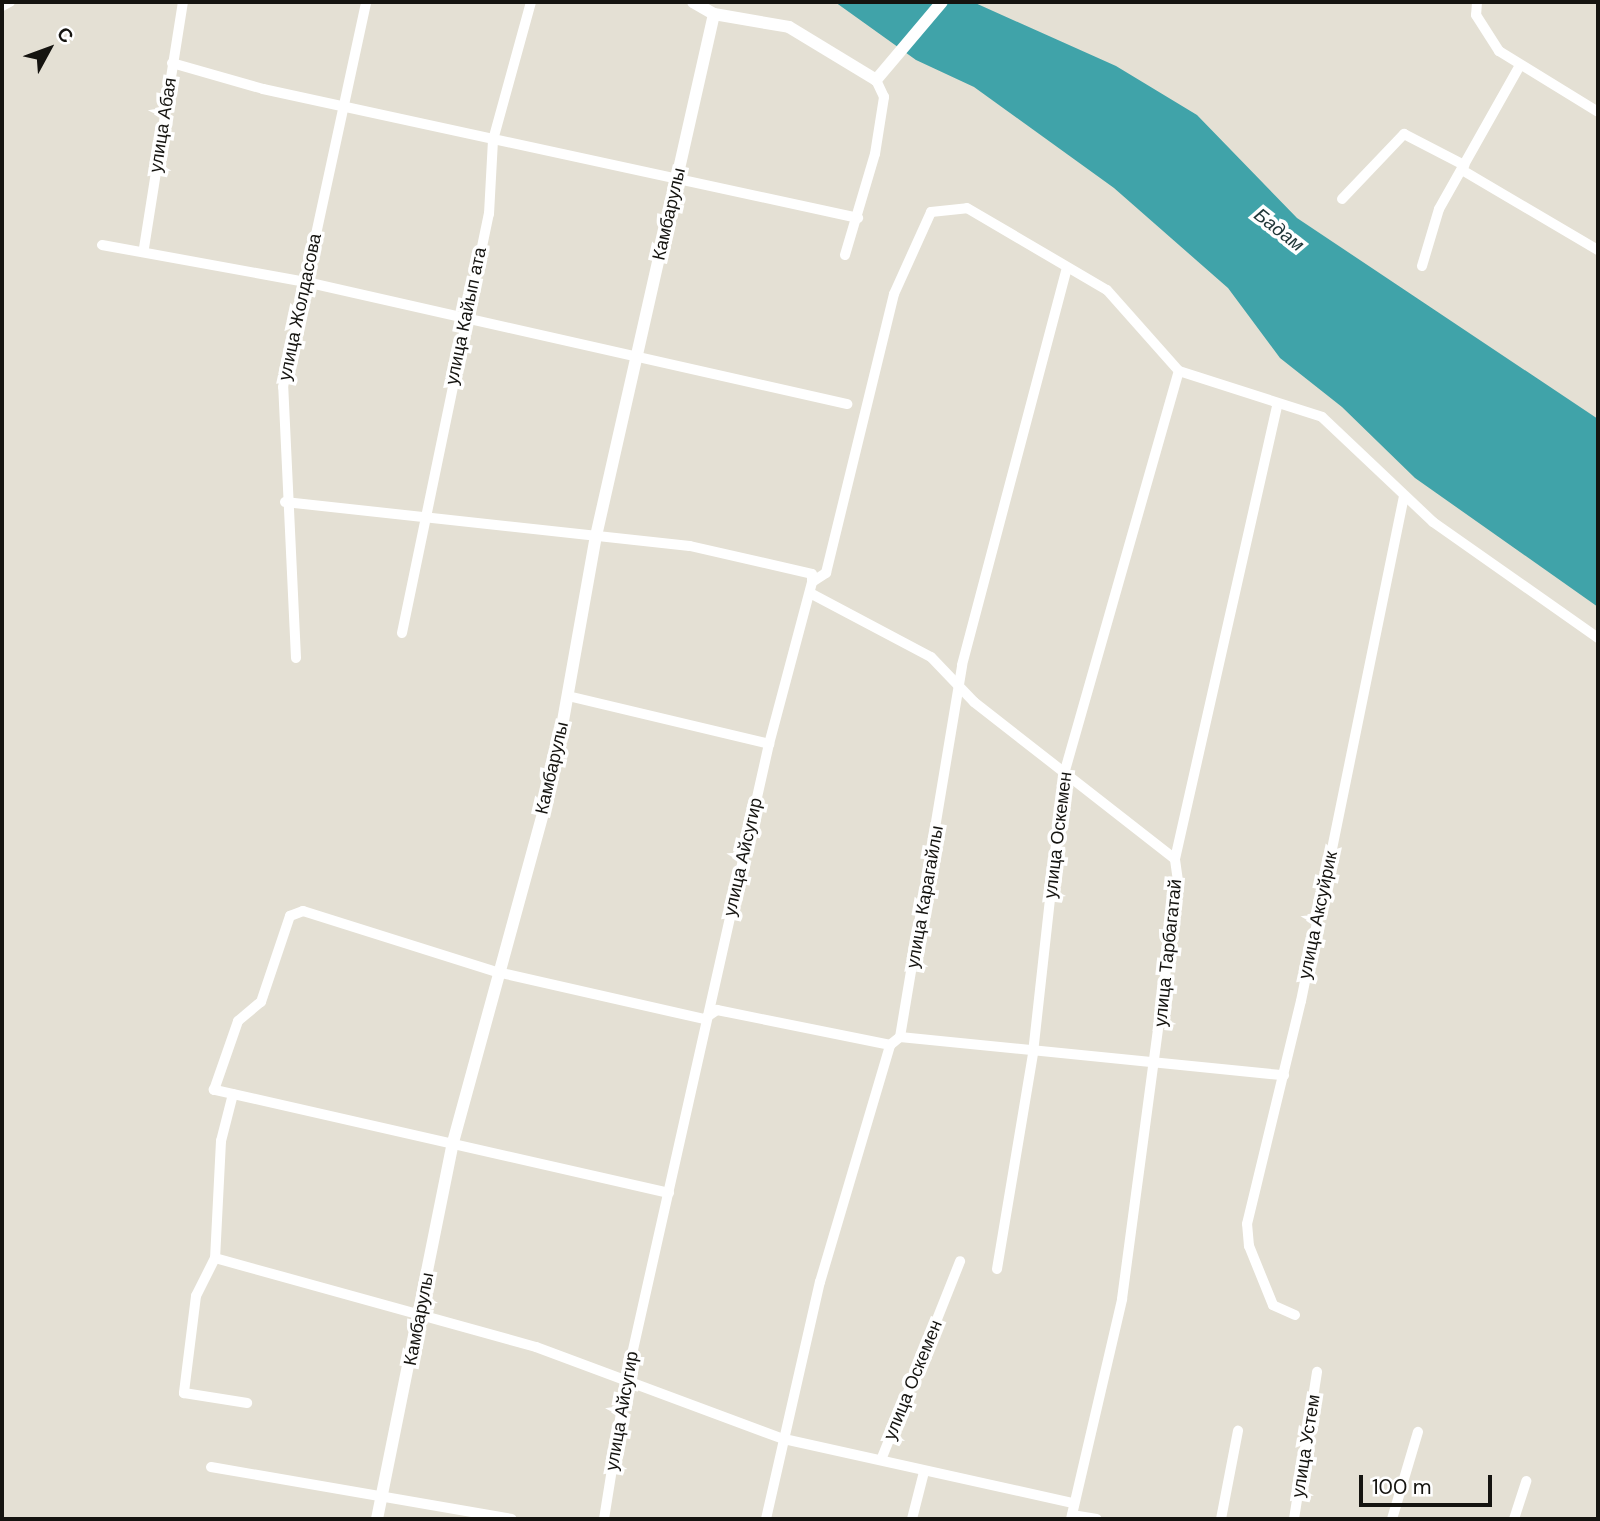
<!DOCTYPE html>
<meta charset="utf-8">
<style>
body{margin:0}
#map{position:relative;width:1600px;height:1521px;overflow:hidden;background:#e4e0d4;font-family:"DM Sans",sans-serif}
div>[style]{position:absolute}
.water>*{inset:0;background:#40a3a9}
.street>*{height:10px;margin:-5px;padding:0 5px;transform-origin:5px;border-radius:5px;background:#fff}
.secondary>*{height:12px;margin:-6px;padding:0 6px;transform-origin:6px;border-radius:6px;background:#fff}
span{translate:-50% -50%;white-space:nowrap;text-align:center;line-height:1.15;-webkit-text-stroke:7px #fff;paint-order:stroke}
.street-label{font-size:18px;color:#151410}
.water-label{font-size:19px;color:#1e3536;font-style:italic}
.frame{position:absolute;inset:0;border:4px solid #151410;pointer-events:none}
.north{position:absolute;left:14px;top:14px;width:70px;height:70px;-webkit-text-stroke:5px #fff;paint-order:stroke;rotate:49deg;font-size:19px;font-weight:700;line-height:28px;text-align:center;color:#151410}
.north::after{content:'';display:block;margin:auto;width:24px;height:32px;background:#151410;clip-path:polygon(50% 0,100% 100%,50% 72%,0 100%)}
.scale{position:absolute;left:1359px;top:1475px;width:133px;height:32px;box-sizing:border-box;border:4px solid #151410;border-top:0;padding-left:9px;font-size:21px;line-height:24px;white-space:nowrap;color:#151410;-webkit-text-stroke:5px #fff;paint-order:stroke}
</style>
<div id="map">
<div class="water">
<i style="clip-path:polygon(835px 2px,973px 2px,1116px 66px,1197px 115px,1297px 218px,1598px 419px,1598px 607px,1415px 478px,1342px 407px,1280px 358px,1228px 288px,1114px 188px,974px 87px,916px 60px)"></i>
</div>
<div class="street">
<i style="left:1477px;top:2px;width:13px;rotate:94deg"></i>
<i style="left:1476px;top:15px;width:43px;rotate:57.4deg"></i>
<i style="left:1499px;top:51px;width:116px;rotate:31.6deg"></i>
<i style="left:2px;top:6px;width:9px;rotate:-27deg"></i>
<i style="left:172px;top:63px;width:95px;rotate:15.9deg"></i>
<i style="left:263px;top:89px;width:609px;rotate:12.23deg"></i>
<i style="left:1462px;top:170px;width:158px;rotate:30.5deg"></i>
<i style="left:1342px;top:199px;width:90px;rotate:-46.4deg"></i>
<i style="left:1404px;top:134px;width:68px;rotate:27.3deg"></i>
<i style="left:102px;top:245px;width:207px;rotate:10.3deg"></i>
<i style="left:306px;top:282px;width:555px;rotate:12.71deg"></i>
<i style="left:144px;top:248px;width:249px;rotate:-81deg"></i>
<i style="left:845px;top:255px;width:105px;rotate:-73.5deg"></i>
<i style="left:875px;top:154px;width:58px;rotate:-81deg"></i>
<i style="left:884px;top:97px;width:19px;rotate:-115deg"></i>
<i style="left:1422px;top:266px;width:59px;rotate:-73.4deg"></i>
<i style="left:1439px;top:209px;width:165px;rotate:-60.6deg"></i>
<i style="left:285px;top:502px;width:407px;rotate:6.2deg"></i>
<i style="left:690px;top:546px;width:125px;rotate:12.9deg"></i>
<i style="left:812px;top:574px;width:8px;rotate:90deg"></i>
<i style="left:810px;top:593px;width:137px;rotate:27.9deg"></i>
<i style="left:931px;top:657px;width:62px;rotate:46.3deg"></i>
<i style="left:974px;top:702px;width:255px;rotate:38deg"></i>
<i style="left:402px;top:633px;width:428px;rotate:-78.3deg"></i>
<i style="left:489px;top:214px;width:74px;rotate:-86.9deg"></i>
<i style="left:493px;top:140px;width:143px;rotate:-74.6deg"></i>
<i style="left:296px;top:658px;width:271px;rotate:-92.7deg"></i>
<i style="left:283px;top:387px;width:394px;rotate:-77.8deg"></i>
<i style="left:568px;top:696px;width:207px;rotate:13.4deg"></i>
<i style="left:900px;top:1037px;width:386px;rotate:5.7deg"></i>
<i style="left:233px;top:1094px;width:49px;rotate:104.3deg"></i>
<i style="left:221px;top:1141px;width:117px;rotate:92.9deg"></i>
<i style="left:215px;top:1258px;width:42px;rotate:116.6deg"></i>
<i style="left:196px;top:1296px;width:98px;rotate:97.1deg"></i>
<i style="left:184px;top:1393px;width:64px;rotate:9deg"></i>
<i style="left:669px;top:1193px;width:467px;rotate:-167.2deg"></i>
<i style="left:214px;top:1090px;width:73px;rotate:-70.8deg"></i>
<i style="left:238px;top:1021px;width:30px;rotate:-40deg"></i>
<i style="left:261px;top:1002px;width:91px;rotate:-71.4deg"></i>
<i style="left:290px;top:916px;width:14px;rotate:-21deg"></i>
<i style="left:303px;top:911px;width:203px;rotate:17.5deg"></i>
<i style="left:497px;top:972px;width:212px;rotate:12.8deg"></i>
<i style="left:704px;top:1019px;width:16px;rotate:-35deg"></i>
<i style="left:717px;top:1010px;width:177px;rotate:11.4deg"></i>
<i style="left:215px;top:1258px;width:333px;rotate:15.5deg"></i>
<i style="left:536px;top:1347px;width:265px;rotate:20.4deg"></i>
<i style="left:784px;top:1439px;width:295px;rotate:12.5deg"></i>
<i style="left:997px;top:1269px;width:219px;rotate:-80.5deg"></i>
<i style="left:1033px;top:1053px;width:281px;rotate:-83.7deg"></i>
<i style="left:1064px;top:774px;width:419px;rotate:-74.1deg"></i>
<i style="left:1295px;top:1315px;width:24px;rotate:-156deg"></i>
<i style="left:1273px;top:1305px;width:64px;rotate:-112.1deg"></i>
<i style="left:1249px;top:1246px;width:22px;rotate:-95deg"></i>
<i style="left:1247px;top:1224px;width:229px;rotate:-76.4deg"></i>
<i style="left:1301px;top:1001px;width:515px;rotate:-78.47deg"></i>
<i style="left:881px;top:1460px;width:214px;rotate:-68.3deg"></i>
<i style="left:211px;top:1467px;width:305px;rotate:9.8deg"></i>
<i style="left:1072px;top:1515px;width:25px;rotate:9deg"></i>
<i style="left:604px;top:1519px;width:140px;rotate:-80.9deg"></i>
<i style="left:626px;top:1381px;width:653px;rotate:-77.35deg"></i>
<i style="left:769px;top:744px;width:168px;rotate:-75.1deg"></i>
<i style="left:812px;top:582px;width:17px;rotate:-33deg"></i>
<i style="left:826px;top:573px;width:287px;rotate:-76.3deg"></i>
<i style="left:894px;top:294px;width:90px;rotate:-65.7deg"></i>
<i style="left:931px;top:212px;width:36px;rotate:-6deg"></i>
<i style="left:967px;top:208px;width:162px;rotate:30.4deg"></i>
<i style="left:1107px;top:290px;width:108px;rotate:48.4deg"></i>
<i style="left:1179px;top:371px;width:150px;rotate:17.8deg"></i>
<i style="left:1322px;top:417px;width:153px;rotate:43.4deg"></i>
<i style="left:1433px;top:522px;width:202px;rotate:35.1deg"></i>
<i style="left:766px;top:1519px;width:243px;rotate:-77.2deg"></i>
<i style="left:820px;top:1282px;width:247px;rotate:-73.5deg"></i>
<i style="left:890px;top:1045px;width:13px;rotate:-39deg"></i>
<i style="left:900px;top:1037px;width:377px;rotate:-80.5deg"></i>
<i style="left:962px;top:665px;width:411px;rotate:-75.2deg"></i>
<i style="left:912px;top:1519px;width:49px;rotate:-75.7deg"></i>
<i style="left:1071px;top:1519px;width:226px;rotate:-76.9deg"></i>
<i style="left:1122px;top:1299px;width:422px;rotate:-82.4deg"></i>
<i style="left:1178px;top:881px;width:22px;rotate:-98deg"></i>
<i style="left:1175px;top:859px;width:464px;rotate:-77.3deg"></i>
<i style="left:1221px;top:1519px;width:90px;rotate:-79.1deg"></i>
<i style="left:1294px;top:1519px;width:149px;rotate:-81.1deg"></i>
<i style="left:1392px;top:1519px;width:91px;rotate:-73.4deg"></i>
<i style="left:1514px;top:1519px;width:40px;rotate:-72deg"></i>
</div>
<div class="secondary">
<i style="left:693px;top:2px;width:24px;rotate:30deg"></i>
<i style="left:714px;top:14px;width:76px;rotate:9.8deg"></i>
<i style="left:789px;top:27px;width:102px;rotate:31.3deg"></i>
<i style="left:876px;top:80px;width:102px;rotate:-49.8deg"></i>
<i style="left:377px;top:1519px;width:380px;rotate:-78.6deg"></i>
<i style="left:452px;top:1146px;width:383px;rotate:-74.7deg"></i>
<i style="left:553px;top:777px;width:245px;rotate:-79.9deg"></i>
<i style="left:596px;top:536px;width:535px;rotate:-77.26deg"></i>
</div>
<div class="street-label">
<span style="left:163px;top:125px;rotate:-81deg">улица Абая</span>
<span style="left:669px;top:214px;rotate:-77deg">Камбарулы</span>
<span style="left:300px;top:307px;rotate:-78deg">улица Жолдасова</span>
<span style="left:466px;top:316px;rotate:-78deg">улица Кайып ата</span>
<span style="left:552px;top:768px;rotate:-77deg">Камбарулы</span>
<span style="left:1058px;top:835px;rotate:-83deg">улица Оскемен</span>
<span style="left:743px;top:857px;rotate:-77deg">улица Айсугир</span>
<span style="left:925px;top:897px;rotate:-80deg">улица Карагайлы</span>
<span style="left:1318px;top:915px;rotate:-78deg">улица Аксуйрик</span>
<span style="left:1168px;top:953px;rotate:-84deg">улица Тарбагатай</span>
<span style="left:419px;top:1319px;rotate:-79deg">Камбарулы</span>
<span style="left:913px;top:1380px;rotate:-68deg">улица Оскемен</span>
<span style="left:622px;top:1411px;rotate:-80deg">улица Айсугир</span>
<span style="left:1306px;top:1446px;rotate:-81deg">улица Устем</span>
</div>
<div class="water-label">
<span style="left:1279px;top:230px;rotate:38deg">Бадам</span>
</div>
<div class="frame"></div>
<div class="north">С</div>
<div class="scale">100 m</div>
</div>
